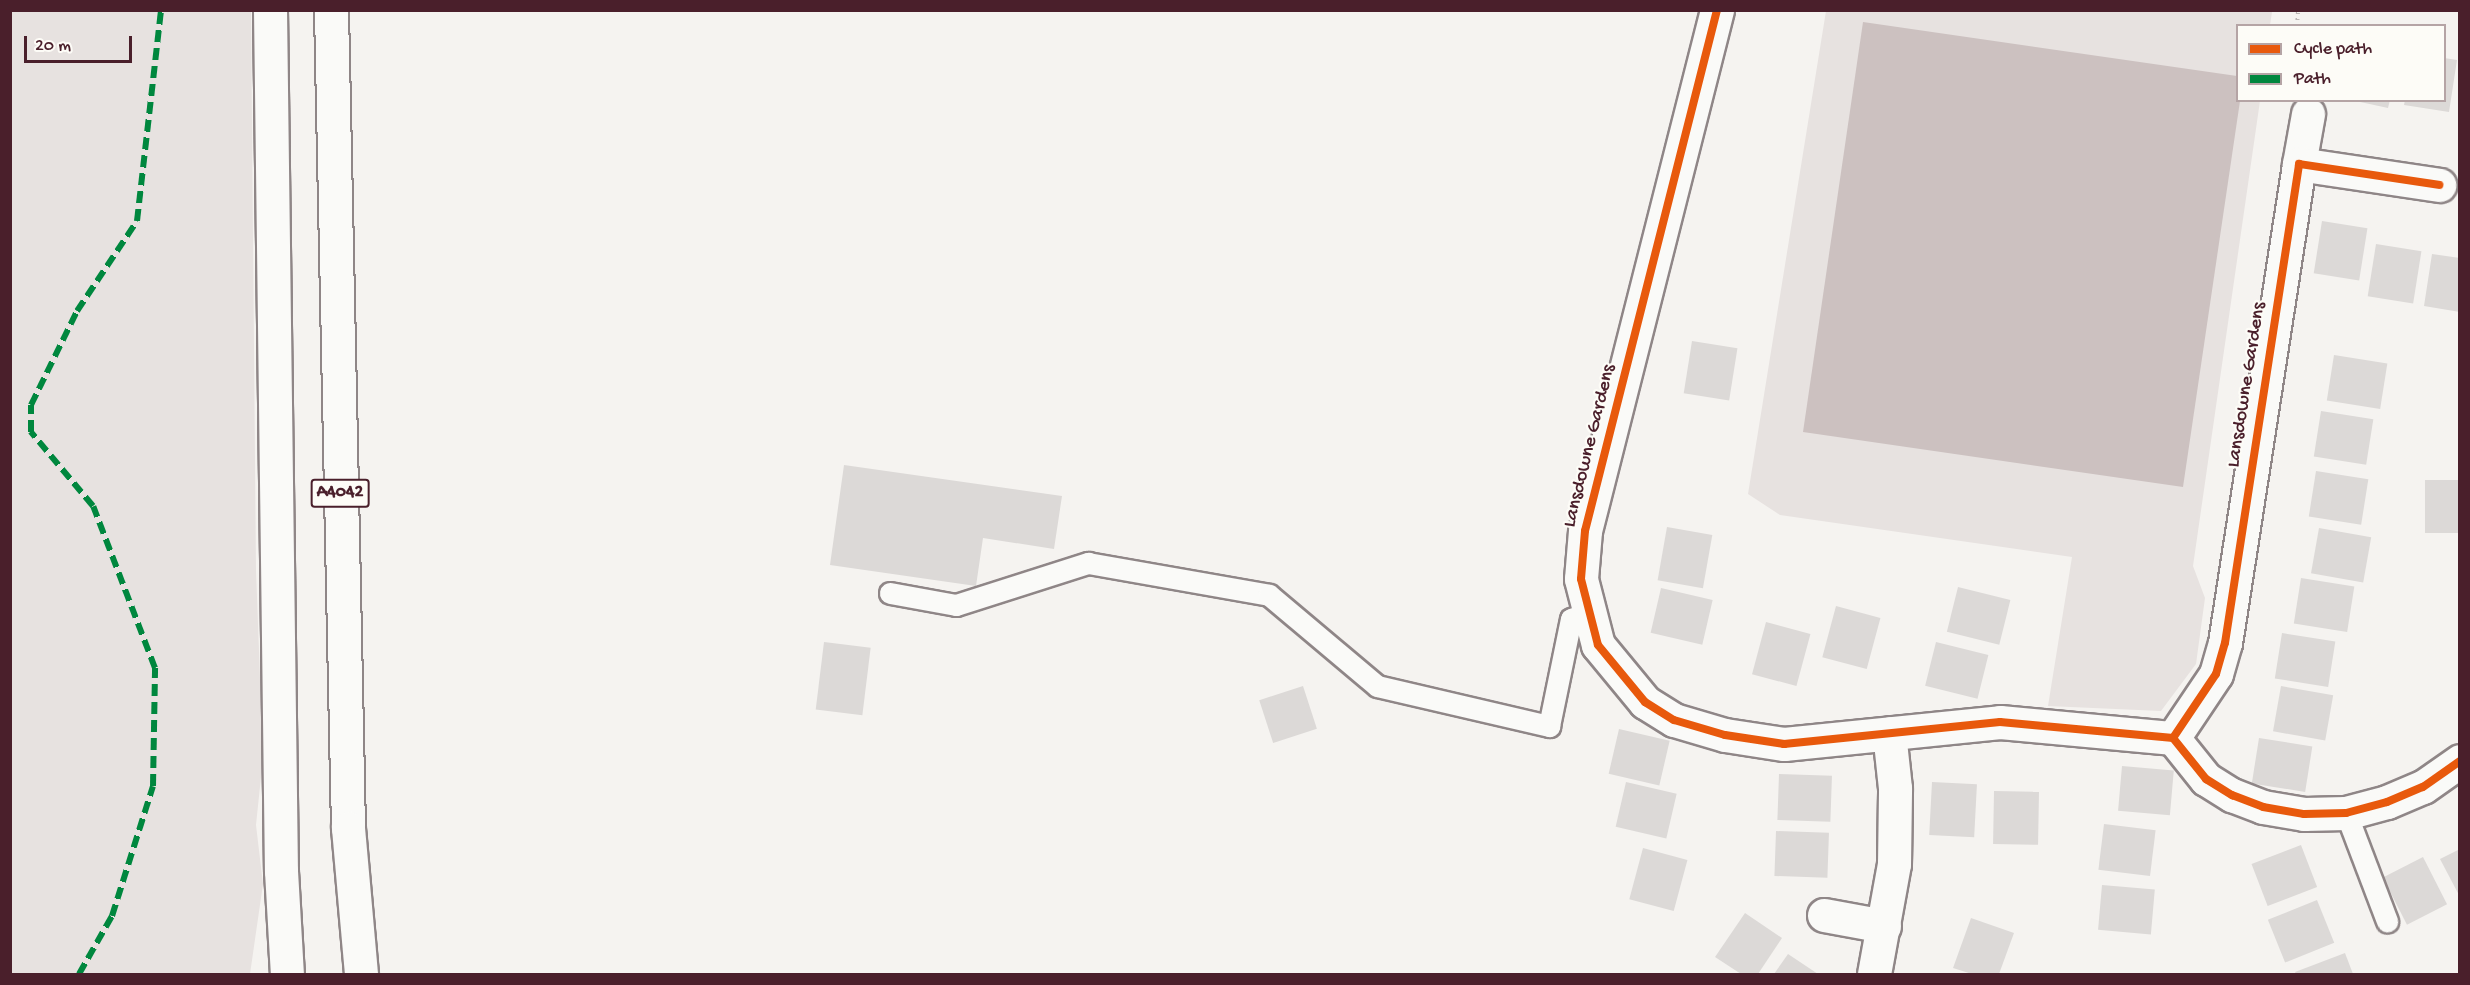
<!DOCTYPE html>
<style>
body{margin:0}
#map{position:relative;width:2470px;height:985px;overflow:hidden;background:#f5f3f0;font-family:"Gochi Hand",sans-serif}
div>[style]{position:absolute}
.green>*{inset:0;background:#e7e2e0}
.water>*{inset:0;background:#ccc1c0}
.building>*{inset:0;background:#dcd9d7;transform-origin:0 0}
.path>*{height:4px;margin-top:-2px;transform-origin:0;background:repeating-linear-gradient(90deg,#bab5b4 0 1.5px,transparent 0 6px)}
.roads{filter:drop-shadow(2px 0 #8f8687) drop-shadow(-2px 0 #8f8687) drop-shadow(0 2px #8f8687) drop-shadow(0 -2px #8f8687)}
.service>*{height:21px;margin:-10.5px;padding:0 10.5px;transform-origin:10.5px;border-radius:10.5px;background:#fafaf8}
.minor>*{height:33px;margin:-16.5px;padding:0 16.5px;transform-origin:16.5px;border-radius:16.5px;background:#fafaf8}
.primary>*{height:33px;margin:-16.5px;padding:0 16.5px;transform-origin:16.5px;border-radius:16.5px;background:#fafaf8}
.quiet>*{height:6px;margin-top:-3px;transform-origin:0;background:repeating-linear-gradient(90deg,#00873e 0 12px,transparent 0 18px)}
.cycleway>*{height:8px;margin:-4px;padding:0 4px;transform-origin:4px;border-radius:4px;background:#e8590c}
span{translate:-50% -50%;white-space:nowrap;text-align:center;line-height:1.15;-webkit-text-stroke:4.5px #fdfcf7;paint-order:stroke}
.shield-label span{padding:2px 4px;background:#fdfcf7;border:2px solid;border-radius:4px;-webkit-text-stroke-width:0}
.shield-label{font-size:18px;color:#4a1f2b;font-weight:700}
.street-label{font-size:20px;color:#4a1f2b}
.frame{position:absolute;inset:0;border:12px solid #4a1f2b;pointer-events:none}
.legend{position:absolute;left:2236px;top:24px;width:210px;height:78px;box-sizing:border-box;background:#fdfcf7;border:2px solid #b5a4a5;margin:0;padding:8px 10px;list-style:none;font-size:18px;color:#4a1f2b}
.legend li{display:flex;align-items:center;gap:12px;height:30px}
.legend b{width:30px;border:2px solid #b5a4a5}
.scale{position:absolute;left:24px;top:36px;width:108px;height:27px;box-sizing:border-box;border:3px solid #4a1f2b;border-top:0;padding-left:8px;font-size:18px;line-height:21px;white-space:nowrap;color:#4a1f2b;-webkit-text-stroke:4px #fdfcf7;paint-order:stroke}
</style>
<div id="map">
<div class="green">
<i style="clip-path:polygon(10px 11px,251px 11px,256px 570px,263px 758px,256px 825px,263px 884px,250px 974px,11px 974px)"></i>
<i style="clip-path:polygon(1826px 11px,2272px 12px,2270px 25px,2238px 26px,2238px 100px,2260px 101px,2193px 566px,2205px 598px,2196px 664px,2161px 711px,2048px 706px,2072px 557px,1780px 515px,1748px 494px)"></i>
</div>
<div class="water">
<i style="clip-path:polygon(1863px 22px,2237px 76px,2240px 101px,2183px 487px,1803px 432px)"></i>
</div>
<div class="building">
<i style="clip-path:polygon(2444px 58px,2457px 60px,2449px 112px,2404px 105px,2405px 100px,2444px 100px)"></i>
<i style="clip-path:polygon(2351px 100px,2390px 100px,2388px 108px)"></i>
<i style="left:2322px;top:221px;width:46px;height:53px;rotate:9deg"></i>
<i style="left:2376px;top:244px;width:46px;height:53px;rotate:9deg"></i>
<i style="clip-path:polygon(2432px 254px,2460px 258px,2460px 312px,2424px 306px)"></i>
<i style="left:1692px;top:341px;width:46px;height:53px;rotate:9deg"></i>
<i style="left:2334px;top:355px;width:54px;height:46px;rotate:9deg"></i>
<i style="left:2321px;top:411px;width:53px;height:46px;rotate:9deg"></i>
<i style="clip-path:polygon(844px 465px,1062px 496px,1054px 549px,983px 538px,976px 586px,830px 565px)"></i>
<i style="left:2316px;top:471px;width:53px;height:46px;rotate:9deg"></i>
<i style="left:2425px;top:480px;width:35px;height:53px"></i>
<i style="left:1667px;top:527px;width:46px;height:54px;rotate:10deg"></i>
<i style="left:2319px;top:528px;width:53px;height:46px;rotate:10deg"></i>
<i style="left:2301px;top:578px;width:54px;height:46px;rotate:9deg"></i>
<i style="left:1958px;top:587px;width:54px;height:46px;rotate:14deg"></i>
<i style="left:1661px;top:588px;width:53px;height:46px;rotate:13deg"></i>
<i style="left:1836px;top:606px;width:46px;height:53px;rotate:15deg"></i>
<i style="left:1766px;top:622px;width:46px;height:54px;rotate:15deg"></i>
<i style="left:2282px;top:633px;width:54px;height:46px;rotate:9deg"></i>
<i style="left:824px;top:642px;width:47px;height:68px;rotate:7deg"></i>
<i style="left:1936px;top:642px;width:54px;height:45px;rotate:14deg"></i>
<i style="left:1303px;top:686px;width:45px;height:46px;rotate:72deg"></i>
<i style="left:2281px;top:686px;width:53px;height:46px;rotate:10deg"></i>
<i style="left:1619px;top:729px;width:52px;height:46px;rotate:13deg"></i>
<i style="left:2259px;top:738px;width:54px;height:46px;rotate:9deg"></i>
<i style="left:2122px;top:766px;width:52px;height:45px;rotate:5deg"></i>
<i style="left:1779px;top:774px;width:53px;height:46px;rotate:2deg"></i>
<i style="left:1626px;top:782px;width:52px;height:46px;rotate:13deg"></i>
<i style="left:1932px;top:782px;width:45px;height:53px;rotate:3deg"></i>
<i style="left:1994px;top:791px;width:45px;height:53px;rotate:1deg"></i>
<i style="left:2104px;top:824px;width:52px;height:46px;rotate:7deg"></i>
<i style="left:1776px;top:831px;width:53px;height:45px;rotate:2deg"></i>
<i style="left:2301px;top:845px;width:45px;height:53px;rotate:69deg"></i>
<i style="left:1643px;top:848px;width:46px;height:53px;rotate:15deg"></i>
<i style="clip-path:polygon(2460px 849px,2460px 897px,2440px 859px)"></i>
<i style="left:2423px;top:857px;width:53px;height:45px;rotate:63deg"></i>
<i style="left:2102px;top:885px;width:53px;height:45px;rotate:5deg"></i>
<i style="left:2317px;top:900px;width:46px;height:53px;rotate:68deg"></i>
<i style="clip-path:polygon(1745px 913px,1782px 938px,1758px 974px,1741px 974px,1715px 957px)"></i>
<i style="clip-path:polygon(1971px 918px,2014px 933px,1999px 974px,1972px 974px,1953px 968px)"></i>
<i style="clip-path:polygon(2345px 953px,2353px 974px,2296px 974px,2295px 972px)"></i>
<i style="clip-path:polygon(1788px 954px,1818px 974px,1774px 974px)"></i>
</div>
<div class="path">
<i style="left:2297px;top:26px;width:16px;rotate:-86deg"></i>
</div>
<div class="roads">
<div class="service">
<i style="left:890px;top:593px;width:67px;rotate:10.3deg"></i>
<i style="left:956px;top:605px;width:139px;rotate:-17.7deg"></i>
<i style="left:1088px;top:563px;width:184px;rotate:10deg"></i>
<i style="left:1269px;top:595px;width:141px;rotate:40.1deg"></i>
<i style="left:1377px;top:686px;width:177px;rotate:13.1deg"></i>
<i style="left:1549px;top:726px;width:109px;rotate:-78.4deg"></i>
<i style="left:1571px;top:619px;width:18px;rotate:-19deg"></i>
<i style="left:2346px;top:813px;width:116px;rotate:69.2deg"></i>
</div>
<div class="minor">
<i style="left:1717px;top:10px;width:537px;rotate:104.22deg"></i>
<i style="left:1585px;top:531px;width:48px;rotate:94.8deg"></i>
<i style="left:1581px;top:579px;width:68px;rotate:75.6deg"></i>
<i style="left:1598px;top:645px;width:74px;rotate:50.5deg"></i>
<i style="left:1645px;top:702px;width:34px;rotate:32deg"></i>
<i style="left:1674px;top:720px;width:53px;rotate:16.4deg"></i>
<i style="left:1725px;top:735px;width:60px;rotate:8.7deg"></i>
<i style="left:1784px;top:744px;width:217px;rotate:-5.8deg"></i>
<i style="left:2000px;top:722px;width:174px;rotate:5.3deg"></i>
<i style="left:2173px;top:738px;width:53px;rotate:51.2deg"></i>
<i style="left:2206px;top:779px;width:31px;rotate:32deg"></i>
<i style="left:2232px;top:795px;width:33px;rotate:21deg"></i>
<i style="left:2263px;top:807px;width:42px;rotate:9.7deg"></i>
<i style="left:2304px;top:814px;width:42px;rotate:-1.4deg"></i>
<i style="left:2346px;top:813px;width:42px;rotate:-15deg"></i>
<i style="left:2387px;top:802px;width:39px;rotate:-23deg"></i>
<i style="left:2423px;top:787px;width:45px;rotate:-35.1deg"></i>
<i style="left:2299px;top:164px;width:51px;rotate:-79.8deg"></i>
<i style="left:2173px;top:738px;width:77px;rotate:-56.1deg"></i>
<i style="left:2216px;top:674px;width:32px;rotate:-74deg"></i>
<i style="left:2225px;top:643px;width:485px;rotate:-81.2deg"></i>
<i style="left:2299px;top:164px;width:142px;rotate:8.5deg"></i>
<i style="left:1824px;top:915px;width:61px;rotate:10.4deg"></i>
<i style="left:1874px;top:974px;width:112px;rotate:-79.7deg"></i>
<i style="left:1894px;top:864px;width:76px;rotate:-89.2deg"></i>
<i style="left:1895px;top:788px;width:55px;rotate:-96.2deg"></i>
</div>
<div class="primary">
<i style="left:270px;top:10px;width:861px;rotate:89.27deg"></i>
<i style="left:281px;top:871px;width:103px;rotate:86.7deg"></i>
<i style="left:331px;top:10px;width:818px;rotate:88.81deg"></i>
<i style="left:348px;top:828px;width:147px;rotate:84.9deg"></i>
</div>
</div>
<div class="quiet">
<i style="left:79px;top:974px;width:67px;rotate:-60.4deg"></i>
<i style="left:112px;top:916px;width:136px;rotate:-72.5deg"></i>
<i style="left:153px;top:786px;width:118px;rotate:-89deg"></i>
<i style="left:155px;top:668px;width:173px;rotate:-110.9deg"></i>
<i style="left:93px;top:506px;width:97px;rotate:-130deg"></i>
<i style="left:31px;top:432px;width:27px;rotate:-90deg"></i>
<i style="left:31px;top:405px;width:105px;rotate:-63.9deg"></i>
<i style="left:77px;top:311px;width:108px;rotate:-56.3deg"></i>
<i style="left:137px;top:221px;width:212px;rotate:-83.5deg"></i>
</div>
<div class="cycleway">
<i style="left:1717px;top:10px;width:537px;rotate:104.22deg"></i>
<i style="left:1585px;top:531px;width:48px;rotate:94.8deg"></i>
<i style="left:1581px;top:579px;width:68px;rotate:75.6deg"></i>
<i style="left:1598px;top:645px;width:74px;rotate:50.5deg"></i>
<i style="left:1645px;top:702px;width:34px;rotate:32deg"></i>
<i style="left:1674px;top:720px;width:53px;rotate:16.4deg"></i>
<i style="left:1725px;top:735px;width:60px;rotate:8.7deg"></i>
<i style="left:1784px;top:744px;width:217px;rotate:-5.8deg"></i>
<i style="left:2000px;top:722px;width:174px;rotate:5.3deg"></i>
<i style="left:2173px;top:738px;width:53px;rotate:51.2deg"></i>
<i style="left:2206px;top:779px;width:31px;rotate:32deg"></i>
<i style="left:2232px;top:795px;width:33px;rotate:21deg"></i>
<i style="left:2263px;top:807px;width:42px;rotate:9.7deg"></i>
<i style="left:2304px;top:814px;width:42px;rotate:-1.4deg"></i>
<i style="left:2346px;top:813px;width:42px;rotate:-15deg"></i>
<i style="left:2387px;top:802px;width:39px;rotate:-23deg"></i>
<i style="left:2423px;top:787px;width:45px;rotate:-35.1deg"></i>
<i style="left:2173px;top:738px;width:77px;rotate:-56.1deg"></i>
<i style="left:2216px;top:674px;width:32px;rotate:-74deg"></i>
<i style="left:2225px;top:643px;width:485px;rotate:-81.2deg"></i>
<i style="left:2299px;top:164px;width:142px;rotate:8.5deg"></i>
</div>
<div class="shield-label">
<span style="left:340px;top:493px">A4042</span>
</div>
<div class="street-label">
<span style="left:2247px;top:385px;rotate:-81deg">Lansdowne Gardens</span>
<span style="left:1590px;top:446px;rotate:-76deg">Lansdowne Gardens</span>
</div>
<div class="frame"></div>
<ul class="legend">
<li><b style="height:8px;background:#e8590c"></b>Cycle path</li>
<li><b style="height:8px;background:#00873e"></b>Path</li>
</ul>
<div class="scale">20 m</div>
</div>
